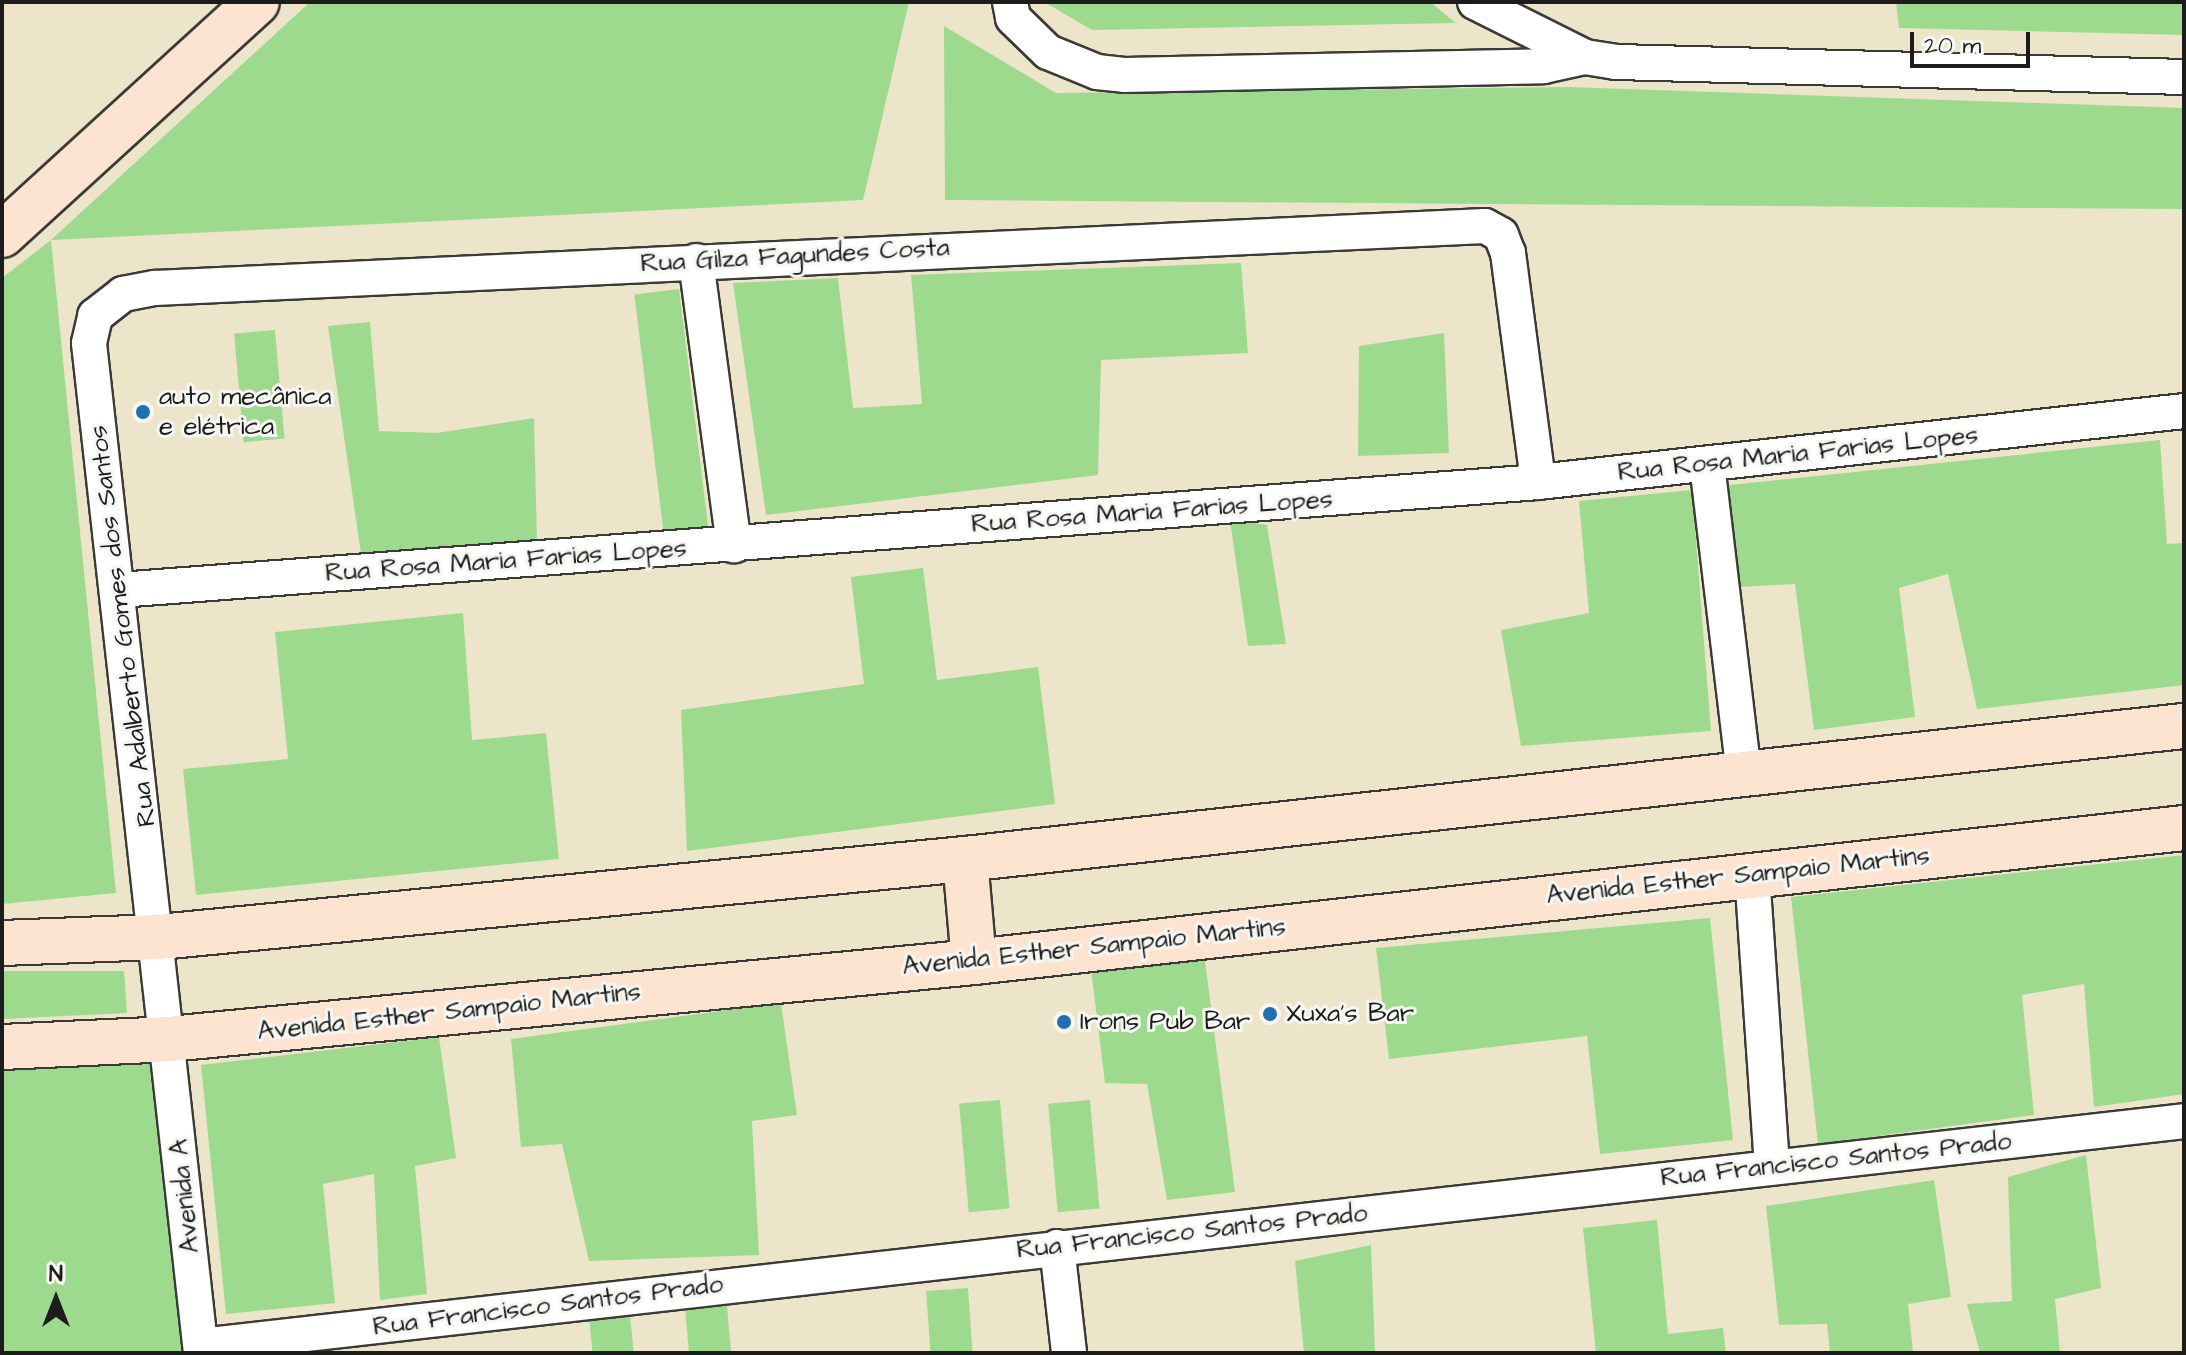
<!DOCTYPE html>
<meta charset="utf-8">
<style>
body{margin:0}
#map{position:relative;width:2186px;height:1355px;overflow:hidden;background:#ede5ca;font-family:"Architects Daughter",sans-serif}
div>[style]{position:absolute}
.green>*{inset:0;background:#9eda8e;transform-origin:0 0}
.roads{filter:drop-shadow(2px 0 #3b3a36) drop-shadow(-2px 0 #3b3a36) drop-shadow(0 2px #3b3a36) drop-shadow(0 -2px #3b3a36)}
.street>*{height:34px;margin:-17px;padding:0 17px;transform-origin:17px;border-radius:17px;background:#fff}
.secondary>*{height:44px;margin:-22px;padding:0 22px;transform-origin:22px;border-radius:22px;background:#fde4d0}
.dots>*{width:22px;height:22px;translate:-50% -50%;box-sizing:border-box;border:4px solid #f6f6f2;border-radius:50%}
span{translate:-50% -50%;white-space:nowrap;text-align:center;line-height:1.15;-webkit-text-stroke:6px #f6f6f2;paint-order:stroke}
.street-label{font-size:26px;color:#1c1c1c}
.poi-label{font-size:26px;color:#1c1c1c}
.left{translate:0 -50%;text-align:left}
.frame{position:absolute;inset:0;border:4px solid #1c1c1c;pointer-events:none}
.north{position:absolute;left:16px;top:1259px;width:80px;height:80px;-webkit-text-stroke:6px #f6f6f2;paint-order:stroke;rotate:0deg;font-size:22px;font-weight:700;line-height:32px;text-align:center;color:#1c1c1c}
.north::after{content:'';display:block;margin:auto;width:28px;height:36px;background:#1c1c1c;clip-path:polygon(50% 0,100% 100%,50% 72%,0 100%)}
.scale{position:absolute;left:1910px;top:32px;width:120px;height:36px;box-sizing:border-box;border:4px solid #1c1c1c;border-top:0;padding-left:10px;font-size:24px;line-height:28px;white-space:nowrap;color:#1c1c1c;-webkit-text-stroke:6px #f6f6f2;paint-order:stroke}
</style>
<div id="map">
<div class="green">
<i style="clip-path:polygon(310px 2px,909px 2px,863px 200px,51px 240px,116px 893px,2px 904px,2px 278px,51px 240px)"></i>
<i style="clip-path:polygon(1044px 2px,1430px 2px,1456px 23px,1092px 30px)"></i>
<i style="clip-path:polygon(1896px 2px,2184px 2px,2184px 35px,1899px 28px)"></i>
<i style="clip-path:polygon(944px 26px,1056px 93px,1569px 87px,2184px 108px,2184px 209px,945px 200px)"></i>
<i style="clip-path:polygon(1241px 263px,1248px 353px,1101px 360px,1098px 475px,766px 515px,733px 283px,838px 278px,853px 408px,922px 404px,911px 275px)"></i>
<i style="left:679px;top:289px;width:240px;height:45px;rotate:83deg"></i>
<i style="clip-path:polygon(370px 322px,379px 431px,437px 433px,534px 418px,537px 540px,361px 554px,328px 326px)"></i>
<i style="left:275px;top:330px;width:109px;height:41px;rotate:85deg"></i>
<i style="clip-path:polygon(1444px 333px,1449px 453px,1358px 456px,1359px 346px)"></i>
<i style="clip-path:polygon(2160px 440px,2167px 544px,2184px 543px,2184px 685px,1977px 709px,1948px 574px,1899px 588px,1915px 717px,1814px 730px,1795px 584px,1740px 587px,1729px 485px)"></i>
<i style="clip-path:polygon(1692px 490px,1711px 731px,1521px 746px,1501px 630px,1589px 613px,1579px 501px)"></i>
<i style="clip-path:polygon(1230px 520px,1267px 525px,1286px 644px,1248px 646px)"></i>
<i style="clip-path:polygon(923px 568px,937px 680px,1038px 667px,1055px 804px,687px 851px,681px 710px,864px 684px,851px 577px)"></i>
<i style="clip-path:polygon(463px 613px,472px 740px,546px 733px,559px 859px,196px 895px,183px 769px,288px 759px,275px 632px)"></i>
<i style="clip-path:polygon(2184px 855px,2184px 1094px,2094px 1107px,2084px 984px,2022px 995px,2034px 1115px,1818px 1144px,1791px 897px)"></i>
<i style="clip-path:polygon(1710px 918px,1733px 1140px,1600px 1154px,1587px 1036px,1389px 1059px,1376px 948px)"></i>
<i style="clip-path:polygon(1205px 961px,1235px 1192px,1167px 1200px,1147px 1084px,1105px 1083px,1091px 969px)"></i>
<i style="clip-path:polygon(2px 971px,124px 971px,127px 1013px,2px 1019px)"></i>
<i style="clip-path:polygon(781px 1003px,797px 1115px,752px 1121px,759px 1255px,589px 1261px,562px 1144px,521px 1147px,511px 1039px)"></i>
<i style="clip-path:polygon(439px 1037px,456px 1158px,415px 1166px,427px 1294px,380px 1300px,374px 1174px,323px 1184px,335px 1303px,226px 1314px,201px 1065px)"></i>
<i style="clip-path:polygon(169px 1039px,195px 1353px,2px 1353px,2px 1047px)"></i>
<i style="left:1000px;top:1100px;width:109px;height:41px;rotate:85deg"></i>
<i style="left:1090px;top:1100px;width:109px;height:42px;rotate:85deg"></i>
<i style="clip-path:polygon(2086px 1155px,2101px 1288px,2055px 1299px,2060px 1353px,1980px 1353px,1967px 1304px,2012px 1301px,2008px 1177px)"></i>
<i style="clip-path:polygon(1934px 1180px,1951px 1297px,1908px 1304px,1913px 1353px,1830px 1353px,1827px 1324px,1779px 1325px,1766px 1206px)"></i>
<i style="clip-path:polygon(1657px 1220px,1668px 1334px,1723px 1328px,1726px 1353px,1596px 1353px,1583px 1228px)"></i>
<i style="clip-path:polygon(1371px 1245px,1375px 1353px,1304px 1353px,1295px 1261px)"></i>
<i style="left:968px;top:1288px;width:65px;height:42px;rotate:86deg"></i>
<i style="left:727px;top:1306px;width:47px;height:42px;rotate:85deg"></i>
<i style="left:630px;top:1316px;width:37px;height:41px;rotate:84deg"></i>
</div>
<div class="roads">
<div class="street">
<i style="left:1010px;top:2px;width:16px;rotate:79deg"></i>
<i style="left:1013px;top:18px;width:49px;rotate:44.2deg"></i>
<i style="left:1048px;top:52px;width:53px;rotate:22.2deg"></i>
<i style="left:1097px;top:72px;width:27px;rotate:6deg"></i>
<i style="left:1124px;top:75px;width:420px;rotate:-1.2deg"></i>
<i style="left:1544px;top:66px;width:42px;rotate:-12.4deg"></i>
<i style="left:1475px;top:2px;width:123px;rotate:26.6deg"></i>
<i style="left:1585px;top:57px;width:31px;rotate:9deg"></i>
<i style="left:1616px;top:62px;width:568px;rotate:1.51deg"></i>
<i style="left:696px;top:261px;width:287px;rotate:82.4deg"></i>
<i style="left:1707px;top:464px;width:312px;rotate:83.2deg"></i>
<i style="left:119px;top:590px;width:1423px;rotate:-4.35deg"></i>
<i style="left:1538px;top:482px;width:650px;rotate:-6.27deg"></i>
<i style="left:1752px;top:873px;width:295px;rotate:86.1deg"></i>
<i style="left:1057px;top:1247px;width:107px;rotate:83.5deg"></i>
<i style="left:201px;top:1346px;width:1996px;rotate:-6.47deg"></i>
<i style="left:201px;top:1353px;width:1016px;rotate:-96.33deg"></i>
<i style="left:89px;top:343px;width:28px;rotate:-77deg"></i>
<i style="left:95px;top:316px;width:36px;rotate:-38deg"></i>
<i style="left:123px;top:294px;width:33px;rotate:-11deg"></i>
<i style="left:155px;top:288px;width:1331px;rotate:-2.67deg"></i>
<i style="left:1485px;top:226px;width:18px;rotate:29deg"></i>
<i style="left:1501px;top:235px;width:19px;rotate:69deg"></i>
<i style="left:1508px;top:253px;width:231px;rotate:82.5deg"></i>
</div>
<div class="secondary">
<i style="left:2px;top:235px;width:345px;rotate:-42.4deg"></i>
<i style="left:965px;top:859px;width:103px;rotate:85deg"></i>
<i style="left:2px;top:943px;width:157px;rotate:-2.2deg"></i>
<i style="left:159px;top:937px;width:810px;rotate:-5.53deg"></i>
<i style="left:965px;top:859px;width:1226px;rotate:-6.23deg"></i>
<i style="left:2px;top:1047px;width:167px;rotate:-2.7deg"></i>
<i style="left:169px;top:1039px;width:809px;rotate:-5.46deg"></i>
<i style="left:974px;top:962px;width:1217px;rotate:-6.32deg"></i>
</div>
</div>
<div class="dots">
<i style="left:143px;top:412px;background:#1f6fb2"></i>
<i style="left:1270px;top:1014px;background:#1f6fb2"></i>
<i style="left:1064px;top:1022px;background:#1f6fb2"></i>
</div>
<div class="street-label">
<span style="left:795px;top:256px;rotate:-3deg">Rua Gilza Fagundes Costa</span>
<span style="left:1798px;top:454px;rotate:-6deg">Rua Rosa Maria Farias Lopes</span>
<span style="left:1152px;top:512px;rotate:-4deg">Rua Rosa Maria Farias Lopes</span>
<span style="left:506px;top:561px;rotate:-4deg">Rua Rosa Maria Farias Lopes</span>
<span style="left:123px;top:626px;rotate:-97deg">Rua Adalberto Gomes dos Santos</span>
<span style="left:1738px;top:876px;rotate:-6deg">Avenida Esther Sampaio Martins</span>
<span style="left:1094px;top:947px;rotate:-6deg">Avenida Esther Sampaio Martins</span>
<span style="left:449px;top:1012px;rotate:-6deg">Avenida Esther Sampaio Martins</span>
<span style="left:1836px;top:1160px;rotate:-6deg">Rua Francisco Santos Prado</span>
<span style="left:185px;top:1196px;rotate:-96deg">Avenida A</span>
<span style="left:1192px;top:1232px;rotate:-6deg">Rua Francisco Santos Prado</span>
<span style="left:548px;top:1306px;rotate:-7deg">Rua Francisco Santos Prado</span>
</div>
<div class="poi-label">
<span class="left" style="left:159px;top:412px">auto mecânica<br>e elétrica</span>
<span class="left" style="left:1286px;top:1014px">Xuxa's Bar</span>
<span class="left" style="left:1080px;top:1022px">Irons Pub Bar</span>
</div>
<div class="frame"></div>
<div class="north">N</div>
<div class="scale">20 m</div>
</div>
